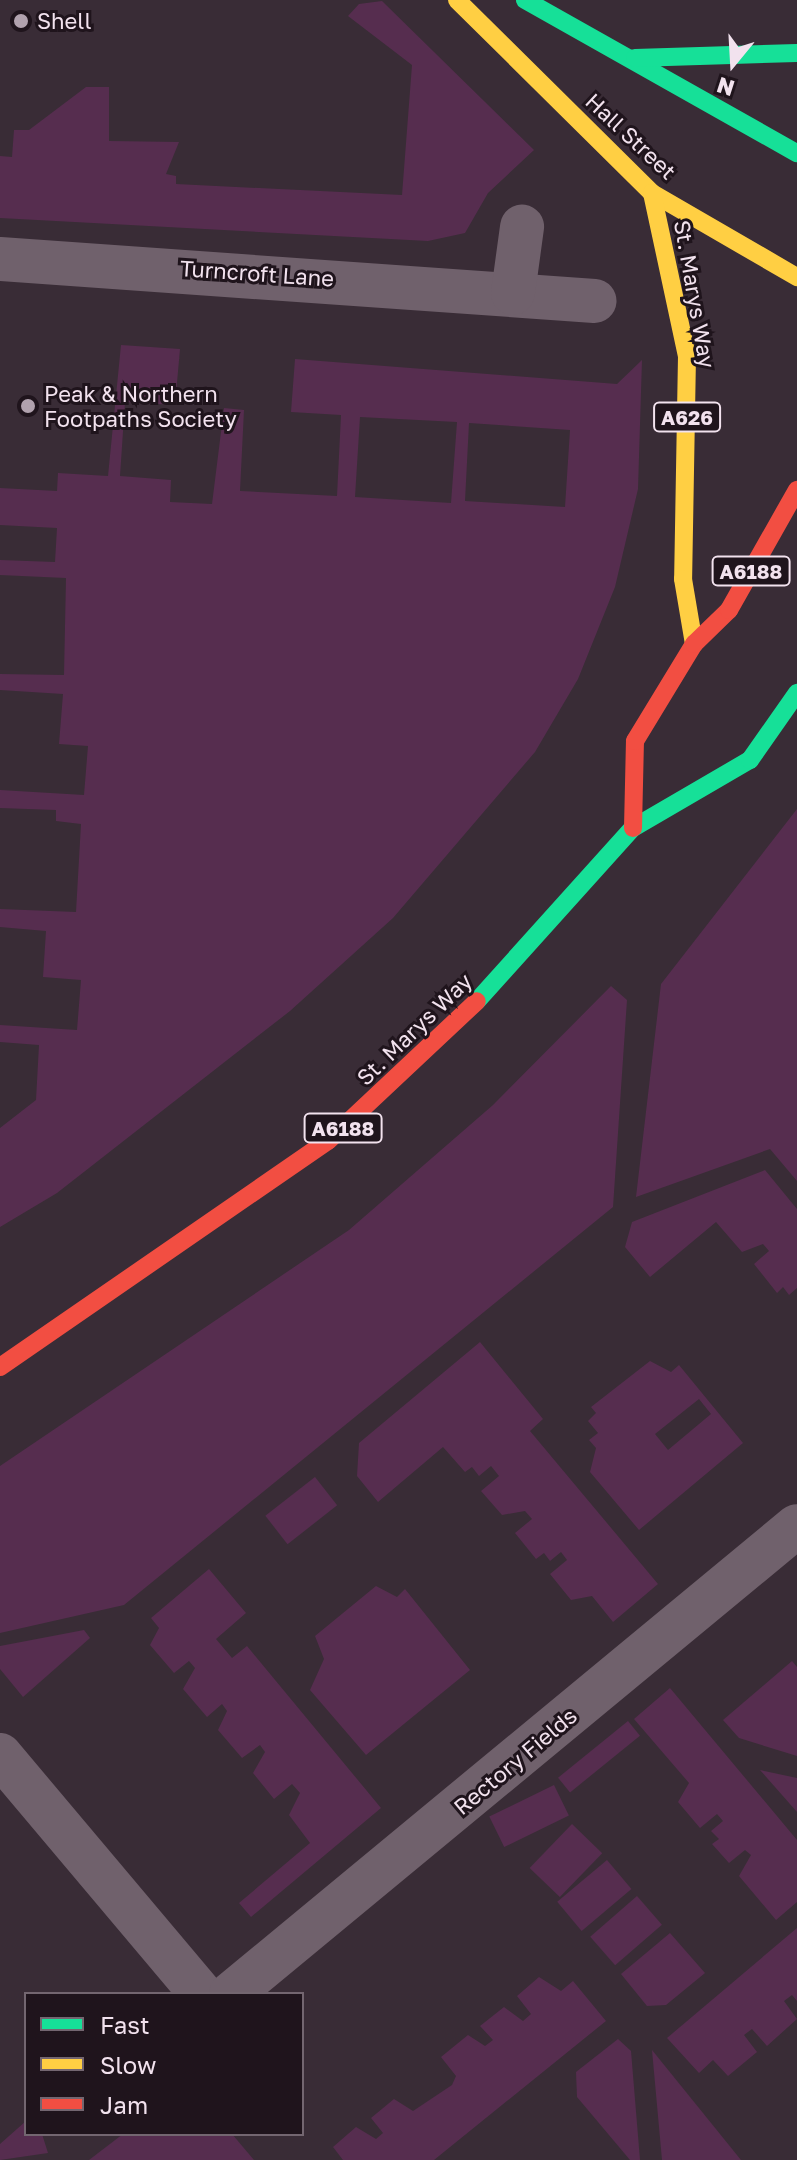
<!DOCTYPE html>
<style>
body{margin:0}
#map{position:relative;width:797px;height:2160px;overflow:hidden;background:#392c36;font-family:"Golos Text",sans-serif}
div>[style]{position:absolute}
.green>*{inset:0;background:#562d4f;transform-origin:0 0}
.street>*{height:44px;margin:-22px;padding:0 22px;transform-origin:22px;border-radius:22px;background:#70616c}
.fast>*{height:18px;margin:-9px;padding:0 9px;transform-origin:9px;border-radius:9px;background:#16e098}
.slow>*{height:18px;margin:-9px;padding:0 9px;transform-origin:9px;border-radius:9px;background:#ffcf43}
.jam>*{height:18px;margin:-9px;padding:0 9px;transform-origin:9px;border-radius:9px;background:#f24e42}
.dots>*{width:22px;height:22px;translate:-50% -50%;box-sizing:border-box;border:4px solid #1f141c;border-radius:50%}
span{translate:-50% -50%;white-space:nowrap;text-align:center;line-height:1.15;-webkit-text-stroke:6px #1f141c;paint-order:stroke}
.shield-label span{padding:2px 6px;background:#1f141c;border:2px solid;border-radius:6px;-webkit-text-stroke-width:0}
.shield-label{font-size:20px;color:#f2e2ee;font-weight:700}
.poi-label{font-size:22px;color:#f2e2ee}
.left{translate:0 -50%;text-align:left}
.street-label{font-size:22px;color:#f2e2ee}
.legend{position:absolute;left:24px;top:1992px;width:280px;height:144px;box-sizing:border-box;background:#1f141c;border:2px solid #736670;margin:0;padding:10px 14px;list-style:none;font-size:24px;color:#f2e2ee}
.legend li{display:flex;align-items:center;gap:16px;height:40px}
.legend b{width:40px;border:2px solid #736670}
.north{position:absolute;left:693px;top:24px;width:80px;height:80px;-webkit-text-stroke:6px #1f141c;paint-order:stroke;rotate:198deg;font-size:22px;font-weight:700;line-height:32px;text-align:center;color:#f2e2ee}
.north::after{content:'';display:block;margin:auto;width:28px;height:36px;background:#f2e2ee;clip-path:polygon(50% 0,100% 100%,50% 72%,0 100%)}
</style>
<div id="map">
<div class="green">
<i style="clip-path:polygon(382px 1px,534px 150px,488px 193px,465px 233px,428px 241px,0 218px,0 156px,12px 157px,14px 130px,29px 130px,86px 87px,109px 87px,109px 141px,179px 142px,166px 174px,176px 176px,176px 184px,402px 195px,412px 65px,348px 16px,359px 4px)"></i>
<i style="clip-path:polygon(evenodd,121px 345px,180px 349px,175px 405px,125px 402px,120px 476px,171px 480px,170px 502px,212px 504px,224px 408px,244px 410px,240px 491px,337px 496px,341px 415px,291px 412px,295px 359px,617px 384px,642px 360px,638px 489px,615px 587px,578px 679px,535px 752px,393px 918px,290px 1011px,57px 1193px,0 1227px,0 1128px,36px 1100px,39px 1045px,0 1042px,0 1025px,77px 1030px,81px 980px,43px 977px,46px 931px,0 927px,0 909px,76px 912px,81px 824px,56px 821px,56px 810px,0 808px,0 790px,84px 795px,88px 746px,59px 744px,63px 694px,0 690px,0 674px,64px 675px,66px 578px,0 575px,0 560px,55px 562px,57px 528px,0 525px,0 488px,57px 491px,58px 473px,108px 476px,121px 345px,360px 417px,457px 422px,451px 503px,355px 497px,360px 417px,121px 345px,469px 423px,570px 430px,565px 507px,465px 501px,469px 423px)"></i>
<i style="clip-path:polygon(797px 809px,797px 1181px,770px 1149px,636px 1197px,661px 984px)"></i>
<i style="clip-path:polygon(611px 986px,627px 1000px,613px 1207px,124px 1605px,0 1633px,0 1466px,349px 1230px,493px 1105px)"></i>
<i style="clip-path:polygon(765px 1170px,797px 1209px,797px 1288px,789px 1295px,783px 1287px,777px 1293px,754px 1264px,769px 1251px,763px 1244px,742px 1252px,716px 1222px,650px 1277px,625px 1247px,632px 1222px)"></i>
<i style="clip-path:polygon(480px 1342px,543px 1419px,530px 1431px,658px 1584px,613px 1622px,592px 1596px,571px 1600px,550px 1574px,567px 1560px,561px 1552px,550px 1561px,544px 1553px,536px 1559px,515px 1533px,532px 1519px,525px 1511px,502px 1515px,481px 1491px,499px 1476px,491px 1466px,479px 1476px,472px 1467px,465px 1472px,443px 1447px,378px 1502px,357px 1476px,359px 1443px)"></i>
<i style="clip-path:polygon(evenodd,650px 1361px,671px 1372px,679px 1365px,743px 1443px,639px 1530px,590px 1472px,596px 1448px,589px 1440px,598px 1433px,588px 1421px,596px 1413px,591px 1407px,650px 1361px,699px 1399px,711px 1414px,668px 1450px,655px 1434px,699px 1399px)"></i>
<i style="left:315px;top:1477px;width:36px;height:63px;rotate:52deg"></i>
<i style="clip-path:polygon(209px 1569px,246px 1613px,216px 1639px,232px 1658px,247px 1646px,381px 1808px,251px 1917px,239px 1903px,310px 1843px,289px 1815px,300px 1793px,292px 1784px,274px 1799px,253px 1773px,265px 1752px,260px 1745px,242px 1758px,218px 1730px,227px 1711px,222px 1704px,207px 1717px,183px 1689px,195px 1668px,189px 1661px,174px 1673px,150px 1645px,159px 1628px,151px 1618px)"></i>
<i style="clip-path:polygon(376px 1586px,397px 1597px,405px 1589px,470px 1670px,366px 1755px,310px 1690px,324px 1659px,315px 1636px)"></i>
<i style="clip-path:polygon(84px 1630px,90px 1638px,23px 1697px,0 1669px,0 1646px)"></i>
<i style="clip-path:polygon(792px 1661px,797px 1667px,797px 1756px,739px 1738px,723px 1720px)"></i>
<i style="clip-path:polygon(670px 1688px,797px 1840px,797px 1902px,776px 1920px,739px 1876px,751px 1855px,745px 1850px,729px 1863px,712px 1844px,719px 1839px,711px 1831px,723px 1821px,717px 1814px,700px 1828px,678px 1802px,689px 1783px,634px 1719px)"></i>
<i style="left:628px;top:1721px;width:19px;height:90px;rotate:51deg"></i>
<i style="clip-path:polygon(760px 1770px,797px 1778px,797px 1812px)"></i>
<i style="left:554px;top:1785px;width:34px;height:72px;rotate:64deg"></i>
<i style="left:572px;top:1824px;width:42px;height:61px;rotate:44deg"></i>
<i style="left:607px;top:1860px;width:38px;height:65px;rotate:50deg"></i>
<i style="left:637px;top:1896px;width:38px;height:62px;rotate:49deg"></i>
<i style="clip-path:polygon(797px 1928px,797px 2001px,792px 1995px,784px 2001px,797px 2019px,767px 2046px,752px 2029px,744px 2035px,757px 2052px,728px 2076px,713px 2060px,699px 2073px,667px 2038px)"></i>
<i style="clip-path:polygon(670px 1933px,705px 1973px,666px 2005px,647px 2006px,621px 1974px)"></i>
<i style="clip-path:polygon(539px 1977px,561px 1991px,573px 1981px,606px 2021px,434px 2160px,343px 2160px,333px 2147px,356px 2127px,376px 2139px,383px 2133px,371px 2118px,394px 2099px,413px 2111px,452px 2085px,456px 2076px,441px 2057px,468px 2035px,485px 2046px,493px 2040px,480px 2026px,504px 2007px,523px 2021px,531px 2014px,517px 1996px)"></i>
<i style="clip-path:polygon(618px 2039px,631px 2051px,640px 2160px,630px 2160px,577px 2097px,576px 2072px)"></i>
<i style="clip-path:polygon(652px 2050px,741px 2160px,662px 2160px)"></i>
<i style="clip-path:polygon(26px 2121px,26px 2134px,42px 2134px,48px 2153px,0 2160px,0 2144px)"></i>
<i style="clip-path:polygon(123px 2134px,232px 2134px,254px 2160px,89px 2160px)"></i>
</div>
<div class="street">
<i style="left:0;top:259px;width:596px;rotate:4.04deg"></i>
<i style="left:513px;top:293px;width:67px;rotate:-82.2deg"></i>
<i style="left:0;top:1755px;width:312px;rotate:49.9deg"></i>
<i style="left:231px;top:1994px;width:734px;rotate:-39.59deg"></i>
</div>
<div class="fast">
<i style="left:525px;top:0;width:312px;rotate:29.4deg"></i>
<i style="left:635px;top:58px;width:162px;rotate:-1.8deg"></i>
<i style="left:477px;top:1001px;width:233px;rotate:-48deg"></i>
<i style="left:633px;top:828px;width:135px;rotate:-30.2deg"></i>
<i style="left:750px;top:760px;width:82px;rotate:-55deg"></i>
</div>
<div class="slow">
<i style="left:457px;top:0;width:274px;rotate:44.7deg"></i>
<i style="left:652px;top:193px;width:168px;rotate:30.1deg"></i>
<i style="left:652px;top:193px;width:167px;rotate:77.9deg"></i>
<i style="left:687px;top:356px;width:223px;rotate:91deg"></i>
<i style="left:683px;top:579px;width:66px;rotate:80.4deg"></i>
</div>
<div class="jam">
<i style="left:633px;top:828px;width:87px;rotate:-88.7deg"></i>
<i style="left:635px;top:741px;width:114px;rotate:-58.7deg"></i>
<i style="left:694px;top:644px;width:49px;rotate:-44.2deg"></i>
<i style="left:729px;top:610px;width:138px;rotate:-60.5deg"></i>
<i style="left:0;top:1367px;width:398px;rotate:-34.6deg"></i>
<i style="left:328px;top:1141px;width:204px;rotate:-43.2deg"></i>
</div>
<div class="dots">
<i style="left:21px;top:21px;background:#b1a2ae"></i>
<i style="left:28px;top:406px;background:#b1a2ae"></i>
</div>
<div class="shield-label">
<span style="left:687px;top:417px">A626</span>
<span style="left:751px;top:571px">A6188</span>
<span style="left:343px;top:1128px">A6188</span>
</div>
<div class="poi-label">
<span class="left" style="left:37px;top:21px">Shell</span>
<span class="left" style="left:44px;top:406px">Peak &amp; Northern<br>Footpaths Society</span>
</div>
<div class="street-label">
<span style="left:631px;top:136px;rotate:43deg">Hall Street</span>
<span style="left:257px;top:273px;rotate:4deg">Turncroft Lane</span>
<span style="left:695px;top:294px;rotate:80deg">St. Marys Way</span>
<span style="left:414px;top:1029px;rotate:-44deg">St. Marys Way</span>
<span style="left:515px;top:1761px;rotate:-40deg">Rectory Fields</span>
</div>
<ul class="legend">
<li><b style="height:10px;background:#16e098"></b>Fast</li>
<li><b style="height:10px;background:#ffcf43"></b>Slow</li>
<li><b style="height:10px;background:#f24e42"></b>Jam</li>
</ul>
<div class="north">N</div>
</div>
